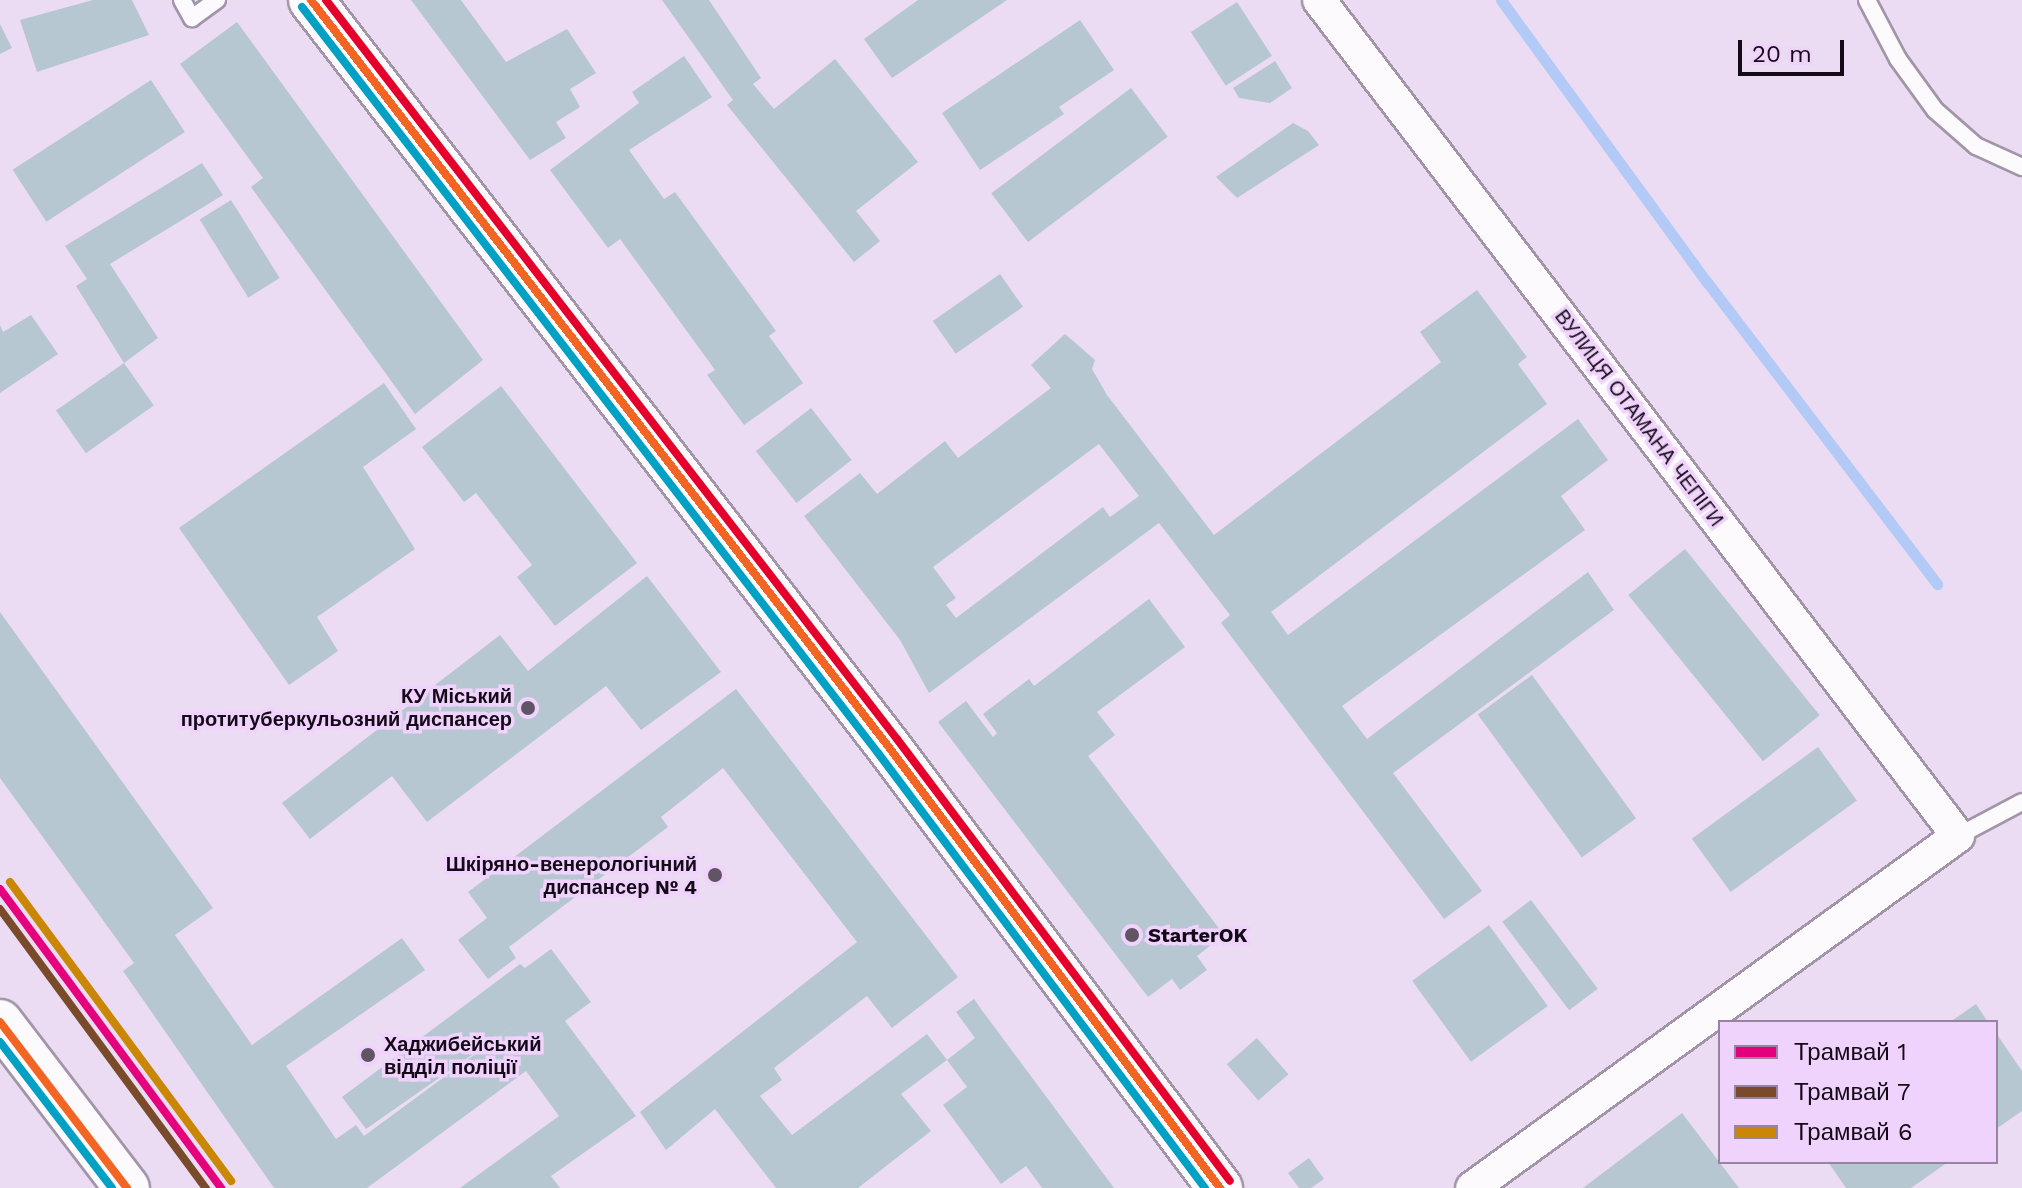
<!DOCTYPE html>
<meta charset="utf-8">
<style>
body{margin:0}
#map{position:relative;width:2022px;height:1188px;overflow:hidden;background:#ecdcf3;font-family:"Work Sans",sans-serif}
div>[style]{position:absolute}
.stream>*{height:11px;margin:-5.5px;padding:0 5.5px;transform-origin:5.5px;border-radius:5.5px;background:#b3caf6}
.building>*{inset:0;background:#b6c7d1;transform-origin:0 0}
.roads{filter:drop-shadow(2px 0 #a195a7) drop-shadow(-2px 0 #a195a7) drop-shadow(0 2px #a195a7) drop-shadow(0 -2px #a195a7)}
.service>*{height:16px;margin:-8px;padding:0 8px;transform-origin:8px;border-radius:8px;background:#fcfafd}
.minor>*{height:32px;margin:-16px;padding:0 16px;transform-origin:16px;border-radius:16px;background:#fcfafd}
.primary>*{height:44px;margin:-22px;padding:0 22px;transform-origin:22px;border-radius:22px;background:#fcfafd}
.bus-1>*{height:8px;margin:-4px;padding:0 4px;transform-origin:4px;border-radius:4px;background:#f26522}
.bus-2>*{height:8px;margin:-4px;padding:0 4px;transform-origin:4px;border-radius:4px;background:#01a1c5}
.bus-3>*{height:8px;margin:-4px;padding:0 4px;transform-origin:4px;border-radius:4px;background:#e4002b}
.tram-1>*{height:8px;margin:-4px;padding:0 4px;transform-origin:4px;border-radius:4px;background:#e5007d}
.tram-2>*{height:8px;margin:-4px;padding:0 4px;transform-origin:4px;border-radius:4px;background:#7a4b2a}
.tram-3>*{height:8px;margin:-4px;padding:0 4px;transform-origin:4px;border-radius:4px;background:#ca8705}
.dots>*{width:22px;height:22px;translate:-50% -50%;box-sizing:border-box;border:4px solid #f0d3fc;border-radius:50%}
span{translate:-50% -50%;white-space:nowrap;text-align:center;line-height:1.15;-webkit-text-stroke:7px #f0d3fc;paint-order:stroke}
.street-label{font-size:20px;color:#140a18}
.poi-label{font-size:20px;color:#140a18;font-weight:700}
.right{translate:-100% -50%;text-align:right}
.left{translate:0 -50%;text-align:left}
.legend{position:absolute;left:1718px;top:1020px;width:280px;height:144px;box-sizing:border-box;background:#f0d3fc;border:2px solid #9883a1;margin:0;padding:10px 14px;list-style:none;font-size:24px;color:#140a18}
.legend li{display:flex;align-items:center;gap:16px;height:40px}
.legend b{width:40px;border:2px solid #9883a1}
.scale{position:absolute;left:1738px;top:40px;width:106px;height:36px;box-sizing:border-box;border:4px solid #140a18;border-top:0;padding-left:10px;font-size:24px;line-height:28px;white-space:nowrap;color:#140a18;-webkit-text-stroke:6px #f0d3fc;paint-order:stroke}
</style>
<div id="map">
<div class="stream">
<i style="left:1501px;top:0;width:349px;rotate:53.9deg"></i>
<i style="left:1707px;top:282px;width:380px;rotate:52.7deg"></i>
</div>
<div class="building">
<i style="clip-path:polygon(93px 0,132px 0,149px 35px,37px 72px,20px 20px)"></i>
<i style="clip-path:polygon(411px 0,461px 0,506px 62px,567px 29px,596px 73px,570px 89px,580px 107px,556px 122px,566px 138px,530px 160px)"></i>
<i style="clip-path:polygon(662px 0,709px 0,761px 78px,753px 84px,774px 109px,835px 59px,918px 162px,856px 211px,880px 241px,854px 262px,727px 105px,733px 100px)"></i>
<i style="clip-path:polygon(918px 0,1007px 0,892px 78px,864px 39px)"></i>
<i style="left:1237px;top:2px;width:64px;height:55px;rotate:57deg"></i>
<i style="clip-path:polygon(1080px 20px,1114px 70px,1059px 107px,1064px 114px,980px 170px,942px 113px)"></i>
<i style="clip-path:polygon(237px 22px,483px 360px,415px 414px,251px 187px,263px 178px,180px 64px)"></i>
<i style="clip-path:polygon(0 24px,12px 48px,0 54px)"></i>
<i style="clip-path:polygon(684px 56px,712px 97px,629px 150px,664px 199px,675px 192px,776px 331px,769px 336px,803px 383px,744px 425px,707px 375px,715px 370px,620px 239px,608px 248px,550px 170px,639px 103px,632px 92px)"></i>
<i style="clip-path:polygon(1275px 61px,1292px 88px,1270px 103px,1239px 98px,1233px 88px)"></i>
<i style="left:151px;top:80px;width:62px;height:165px;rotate:57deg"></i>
<i style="left:1131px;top:88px;width:61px;height:175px;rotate:53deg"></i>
<i style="clip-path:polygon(1293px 123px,1308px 131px,1319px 145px,1237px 198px,1216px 177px)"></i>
<i style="clip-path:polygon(202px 163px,223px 195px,110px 264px,158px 338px,124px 363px,76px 286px,87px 279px,65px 246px)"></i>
<i style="left:231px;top:200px;width:92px;height:37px;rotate:58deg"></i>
<i style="left:1000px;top:274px;width:40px;height:82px;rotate:55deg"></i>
<i style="clip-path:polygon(evenodd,1477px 290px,1527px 357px,1518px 364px,1547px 404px,1271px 612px,1288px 635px,1578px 419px,1608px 460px,1561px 496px,1585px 530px,1342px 706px,1367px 739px,1588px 572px,1614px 610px,1393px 773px,1482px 891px,1444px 919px,1221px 623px,1230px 615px,1159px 523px,929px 693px,900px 640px,804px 516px,860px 473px,877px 494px,945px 441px,958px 458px,1051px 388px,1031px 365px,1065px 334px,1095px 360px,1092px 369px,1107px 395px,1214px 535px,1441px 362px,1420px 332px,1477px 290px,1099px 444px,1139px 496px,1110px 517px,1103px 507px,956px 618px,946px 605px,956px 598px,933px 567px,1099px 444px)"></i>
<i style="clip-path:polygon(31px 315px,58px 354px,0 393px,0 325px,3px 332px)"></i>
<i style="left:124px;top:363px;width:52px;height:83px;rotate:55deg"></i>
<i style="clip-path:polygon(384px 383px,416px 429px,363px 467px,415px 549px,317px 617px,338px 651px,289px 685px,179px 528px)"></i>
<i style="clip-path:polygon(501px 386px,637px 563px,555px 626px,517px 577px,532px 565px,476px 493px,464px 502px,422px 447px)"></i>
<i style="left:811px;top:408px;width:66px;height:70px;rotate:52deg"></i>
<i style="left:1685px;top:549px;width:214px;height:73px;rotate:51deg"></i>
<i style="clip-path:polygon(647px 576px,721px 672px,641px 730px,606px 686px,427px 822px,392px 776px,310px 839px,282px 803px,500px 635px,528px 671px)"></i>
<i style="clip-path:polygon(1149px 599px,1185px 647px,1097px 712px,1115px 735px,1088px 756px,1224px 935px,1197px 956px,1207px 970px,1180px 990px,1172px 979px,1148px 997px,938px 722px,966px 701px,993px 737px,997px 733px,983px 714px,1029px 679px,1034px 686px)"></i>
<i style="clip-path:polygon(0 612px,213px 908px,175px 935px,252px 1045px,402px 938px,425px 970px,286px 1066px,336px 1139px,356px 1125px,364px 1136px,512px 1027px,366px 1129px,342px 1097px,520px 964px,525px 968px,551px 949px,591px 1002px,565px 1021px,636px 1116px,551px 1176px,560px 1188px,460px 1188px,559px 1116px,526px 1071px,367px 1188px,274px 1188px,123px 971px,134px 963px,0 778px)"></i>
<i style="left:1532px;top:675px;width:177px;height:67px;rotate:54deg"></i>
<i style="clip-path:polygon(736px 689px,958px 977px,892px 1028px,867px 996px,774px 1068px,782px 1080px,760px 1096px,792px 1135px,927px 1034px,947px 1060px,901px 1094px,931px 1131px,858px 1188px,776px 1188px,715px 1109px,666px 1150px,640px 1112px,857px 942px,723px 768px,661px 817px,668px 827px,509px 947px,516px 958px,488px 979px,458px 940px,487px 918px,468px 892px)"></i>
<i style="left:1818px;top:747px;width:66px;height:156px;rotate:54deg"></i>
<i style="left:1531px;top:900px;width:111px;height:36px;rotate:53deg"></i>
<i style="left:1489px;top:925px;width:100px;height:95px;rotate:54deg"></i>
<i style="clip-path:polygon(974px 999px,981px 1009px,1114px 1188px,1042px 1188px,1026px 1166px,1001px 1184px,943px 1105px,967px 1087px,947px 1060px,975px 1038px,956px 1012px)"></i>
<i style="clip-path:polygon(1976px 1004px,1988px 1022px,1950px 1022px)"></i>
<i style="clip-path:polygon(1996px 1033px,2022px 1071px,2022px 1111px,1996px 1129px)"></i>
<i style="left:1257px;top:1038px;width:48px;height:40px;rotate:49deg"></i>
<i style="clip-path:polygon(1682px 1113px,1739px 1188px,1583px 1188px)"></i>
<i style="clip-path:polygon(1309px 1158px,1324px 1179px,1311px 1188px,1299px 1188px,1288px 1173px)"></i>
<i style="clip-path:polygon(1828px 1162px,1948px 1162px,1911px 1188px,1846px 1188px)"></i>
</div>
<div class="roads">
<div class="service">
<i style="left:182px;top:0;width:21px;rotate:61deg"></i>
<i style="left:192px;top:18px;width:31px;rotate:-36deg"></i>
<i style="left:1867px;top:0;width:67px;rotate:62.3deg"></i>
<i style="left:1898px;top:59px;width:63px;rotate:54deg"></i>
<i style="left:1935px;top:110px;width:55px;rotate:41.3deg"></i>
<i style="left:1976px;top:146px;width:51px;rotate:24.5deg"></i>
<i style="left:1958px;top:836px;width:72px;rotate:-28deg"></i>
</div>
<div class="minor">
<i style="left:1319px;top:0;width:1052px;rotate:52.61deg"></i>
<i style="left:1958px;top:836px;width:600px;rotate:144.08deg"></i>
</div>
<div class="primary">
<i style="left:311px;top:0;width:943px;rotate:52.28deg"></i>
<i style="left:888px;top:746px;width:553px;rotate:53.09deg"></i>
<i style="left:0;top:1022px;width:209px;rotate:52.6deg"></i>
</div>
</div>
<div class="bus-1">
<i style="left:311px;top:0;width:943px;rotate:52.28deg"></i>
<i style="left:888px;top:746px;width:553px;rotate:53.09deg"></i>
<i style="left:0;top:1022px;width:209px;rotate:52.6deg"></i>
</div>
<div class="bus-2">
<i style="left:302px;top:7px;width:942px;rotate:52.33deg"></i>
<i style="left:878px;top:753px;width:544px;rotate:53.07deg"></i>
<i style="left:0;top:1042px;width:184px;rotate:52.5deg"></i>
</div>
<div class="bus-3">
<i style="left:326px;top:0;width:934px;rotate:52.31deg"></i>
<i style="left:897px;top:739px;width:553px;rotate:53.01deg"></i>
</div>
<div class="tram-1">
<i style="left:0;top:889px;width:372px;rotate:53.5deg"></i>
</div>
<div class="tram-2">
<i style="left:0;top:909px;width:347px;rotate:53.6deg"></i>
</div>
<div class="tram-3">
<i style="left:10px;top:882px;width:372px;rotate:53.5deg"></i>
</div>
<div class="dots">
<i style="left:528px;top:708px;background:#605465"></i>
<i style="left:715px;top:875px;background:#605465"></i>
<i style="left:1132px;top:935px;background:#605465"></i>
<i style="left:368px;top:1055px;background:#605465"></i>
</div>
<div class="street-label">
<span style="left:1639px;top:418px;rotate:53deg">ВУЛИЦЯ ОТАМАНА ЧЕПІГИ</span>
</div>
<div class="poi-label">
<span class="right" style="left:512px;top:708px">КУ Міський<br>протитуберкульозний диспансер</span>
<span class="right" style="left:697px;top:876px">Шкіряно-венерологічний<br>диспансер № 4</span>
<span class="left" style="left:1148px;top:935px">StarterOK</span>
<span class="left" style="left:384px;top:1056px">Хаджибейський<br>відділ поліції</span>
</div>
<ul class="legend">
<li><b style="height:10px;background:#e5007d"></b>Трамвай 1</li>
<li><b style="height:10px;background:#7a4b2a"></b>Трамвай 7</li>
<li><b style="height:10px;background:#ca8705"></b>Трамвай 6</li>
</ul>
<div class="scale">20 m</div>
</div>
